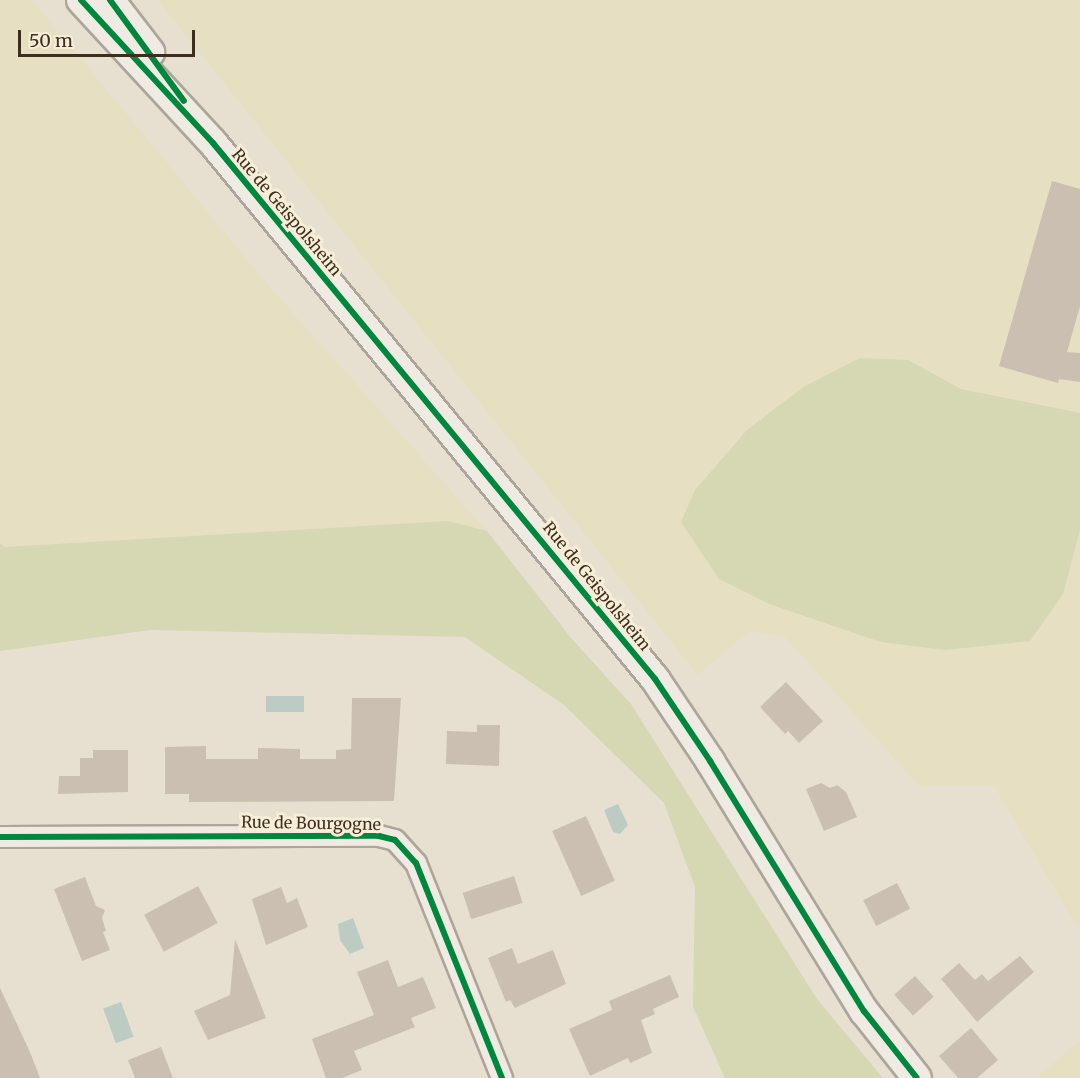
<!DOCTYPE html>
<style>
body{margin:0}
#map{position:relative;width:1080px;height:1078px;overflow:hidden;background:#e7e0d1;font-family:Merriweather,serif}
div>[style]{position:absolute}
.farmland>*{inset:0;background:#e6dfc2}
.green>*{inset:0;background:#d6d7b3}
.water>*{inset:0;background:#bcccc2;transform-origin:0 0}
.building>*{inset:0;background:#cbbfb2;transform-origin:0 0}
.roads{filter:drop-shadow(2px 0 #ada599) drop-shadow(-2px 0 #ada599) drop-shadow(0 2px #ada599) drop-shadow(0 -2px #ada599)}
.street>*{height:20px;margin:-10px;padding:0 10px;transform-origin:10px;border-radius:10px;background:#efebe3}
.secondary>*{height:28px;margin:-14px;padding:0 14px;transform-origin:14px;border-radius:14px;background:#efebe3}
.cycleway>*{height:6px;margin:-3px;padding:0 3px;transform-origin:3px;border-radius:3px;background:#00873e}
span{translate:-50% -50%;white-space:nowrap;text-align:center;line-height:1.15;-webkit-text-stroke:6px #f7eed8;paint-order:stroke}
.street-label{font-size:16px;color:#3d2e20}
.scale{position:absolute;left:18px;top:30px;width:177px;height:27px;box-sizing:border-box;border:3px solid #3d2e20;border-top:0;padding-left:8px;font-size:18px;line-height:21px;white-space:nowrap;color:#3d2e20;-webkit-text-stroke:4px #f7eed8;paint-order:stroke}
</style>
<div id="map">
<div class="farmland">
<i style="clip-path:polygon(0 0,32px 0,270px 287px,487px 531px,448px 521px,5px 547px,0 543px)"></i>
<i style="clip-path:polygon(158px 0,1080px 0,1080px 413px,961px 389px,908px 360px,1063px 594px,1080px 530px,1080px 932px,994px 786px,919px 786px,785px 637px,750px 631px,698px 675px)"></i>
<i style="clip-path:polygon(1080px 1040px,1080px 1078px,1036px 1078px)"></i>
</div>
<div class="green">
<i style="clip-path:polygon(860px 358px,908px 360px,961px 389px,1080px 413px,1080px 530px,1063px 594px,1030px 641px,945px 650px,881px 642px,769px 604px,719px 579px,681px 522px,695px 490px,747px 430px,805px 386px)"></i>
<i style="clip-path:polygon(448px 521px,487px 531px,572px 639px,631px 704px,817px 999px,883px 1078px,725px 1078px,693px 1007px,695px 887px,664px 803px,564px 705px,465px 637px,150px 630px,0 651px,0 543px,5px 547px)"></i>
</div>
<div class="water">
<i style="left:266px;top:696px;width:38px;height:16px"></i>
<i style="clip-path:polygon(618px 804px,628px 825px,620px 834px,613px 832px,604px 810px)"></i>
<i style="clip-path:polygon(353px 918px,364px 948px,350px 954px,340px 940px,338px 924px)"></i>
<i style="left:121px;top:1002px;width:37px;height:19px;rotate:70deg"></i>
</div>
<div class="building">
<i style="clip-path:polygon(1052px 181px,1080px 189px,1080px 306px,1067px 352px,1080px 353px,1080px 382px,1059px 379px,1058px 383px,999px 366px)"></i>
<i style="clip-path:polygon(786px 682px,823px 721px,799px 743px,788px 731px,785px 734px,760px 707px)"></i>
<i style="clip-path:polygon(352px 698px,401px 698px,394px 801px,189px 802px,189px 794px,165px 794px,165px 747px,206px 746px,206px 759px,258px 759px,258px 748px,300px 749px,300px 759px,336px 759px,336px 750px,351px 749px)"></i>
<i style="clip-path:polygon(477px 725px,500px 725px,499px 766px,446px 764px,447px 731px,477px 732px)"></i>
<i style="clip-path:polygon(93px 750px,128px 750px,128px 792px,58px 794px,59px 776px,80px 776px,80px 758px,93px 758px)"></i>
<i style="clip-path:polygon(821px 783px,830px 788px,837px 785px,846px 792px,857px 817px,824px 831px,806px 789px)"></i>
<i style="left:586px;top:816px;width:71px;height:37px;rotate:66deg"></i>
<i style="left:514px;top:876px;width:28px;height:54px;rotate:72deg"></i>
<i style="clip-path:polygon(85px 877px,96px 906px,105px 910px,102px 918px,106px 931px,103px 932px,110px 950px,82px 961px,54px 889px)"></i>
<i style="left:897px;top:883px;width:29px;height:38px;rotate:63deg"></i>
<i style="left:198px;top:886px;width:42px;height:61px;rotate:62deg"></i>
<i style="clip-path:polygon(281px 887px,287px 903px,297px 898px,308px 927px,266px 945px,252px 899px)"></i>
<i style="clip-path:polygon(235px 939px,266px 1018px,208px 1040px,194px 1011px,230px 995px)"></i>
<i style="clip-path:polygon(512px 948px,518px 964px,553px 950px,566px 984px,515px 1008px,510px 1000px,506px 1002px,488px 958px)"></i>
<i style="clip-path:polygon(1020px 956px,1034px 972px,977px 1022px,941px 979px,959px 963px,975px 980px,982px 974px,988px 981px)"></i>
<i style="clip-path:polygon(388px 960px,398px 987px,423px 977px,436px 1008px,411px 1018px,415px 1027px,354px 1051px,362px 1070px,342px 1078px,326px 1078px,312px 1039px,374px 1015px,357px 972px)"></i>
<i style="clip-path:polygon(670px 975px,679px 997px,653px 1009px,655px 1014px,641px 1020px,652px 1053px,630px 1063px,628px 1058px,590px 1076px,569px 1029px,612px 1010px,609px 1001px)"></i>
<i style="left:915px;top:976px;width:28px;height:28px;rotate:48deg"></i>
<i style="clip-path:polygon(0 988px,30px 1052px,40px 1078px,0 1078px)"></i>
<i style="clip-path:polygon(971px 1028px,998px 1060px,977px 1078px,958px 1078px,939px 1056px)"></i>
<i style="clip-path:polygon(161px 1047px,173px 1078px,135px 1078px,128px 1060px)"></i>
</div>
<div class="roads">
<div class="street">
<i style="left:0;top:837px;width:379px;rotate:-0.2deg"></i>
<i style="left:379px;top:836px;width:16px;rotate:14deg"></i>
<i style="left:395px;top:840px;width:31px;rotate:48deg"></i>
<i style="left:416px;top:863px;width:232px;rotate:68.2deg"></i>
</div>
<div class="secondary">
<i style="left:81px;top:0;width:195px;rotate:47.3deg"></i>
<i style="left:213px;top:143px;width:695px;rotate:50.49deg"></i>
<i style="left:655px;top:679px;width:99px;rotate:56.1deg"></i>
<i style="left:710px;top:761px;width:294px;rotate:58.4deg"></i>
<i style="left:864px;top:1011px;width:85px;rotate:51.7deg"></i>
<i style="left:110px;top:0;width:66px;rotate:52.4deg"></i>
</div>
</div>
<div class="cycleway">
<i style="left:81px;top:0;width:195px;rotate:47.3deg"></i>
<i style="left:213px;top:143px;width:695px;rotate:50.49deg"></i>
<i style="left:655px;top:679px;width:99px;rotate:56.1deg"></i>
<i style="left:710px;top:761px;width:294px;rotate:58.4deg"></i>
<i style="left:864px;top:1011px;width:85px;rotate:51.7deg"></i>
<i style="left:110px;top:0;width:125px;rotate:53.8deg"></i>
<i style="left:0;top:837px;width:379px;rotate:-0.2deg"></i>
<i style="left:379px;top:836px;width:16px;rotate:14deg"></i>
<i style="left:395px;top:840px;width:31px;rotate:48deg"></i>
<i style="left:416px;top:863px;width:232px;rotate:68.2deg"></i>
</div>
<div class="street-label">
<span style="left:287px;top:212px;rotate:50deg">Rue de Geispolsheim</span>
<span style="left:597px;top:586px;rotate:51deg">Rue de Geispolsheim</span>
<span style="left:311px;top:823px;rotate:1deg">Rue de Bourgogne</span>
</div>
<div class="scale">50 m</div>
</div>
